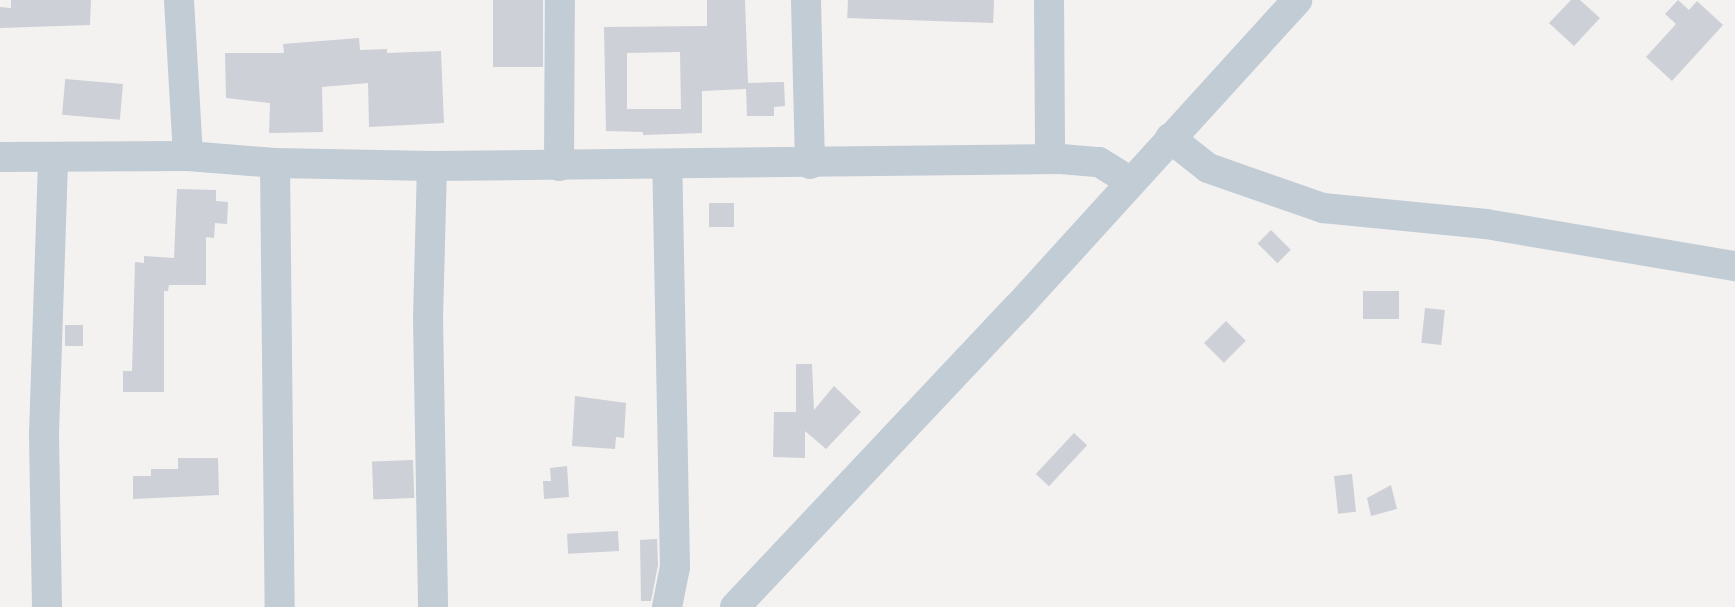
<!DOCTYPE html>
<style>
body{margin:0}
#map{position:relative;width:1735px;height:607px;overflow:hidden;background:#f4f1f1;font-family:Roboto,sans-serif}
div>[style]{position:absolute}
.building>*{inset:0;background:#cdd0d6;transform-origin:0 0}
.minor>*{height:30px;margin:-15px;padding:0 15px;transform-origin:15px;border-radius:15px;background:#c1ccd4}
span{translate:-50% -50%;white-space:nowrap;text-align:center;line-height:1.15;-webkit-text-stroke:4.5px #fff;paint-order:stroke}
</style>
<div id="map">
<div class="building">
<i style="clip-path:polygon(11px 0,91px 0,90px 25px,0 28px,0 7px,11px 8px)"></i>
<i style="left:493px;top:0;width:50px;height:67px"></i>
<i style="clip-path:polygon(evenodd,707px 0,745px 0,748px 83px,784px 82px,785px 106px,774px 107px,774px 116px,747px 116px,746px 89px,702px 91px,702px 133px,643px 135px,643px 132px,606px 131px,604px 27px,707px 26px,707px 0,680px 52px,681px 109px,627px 109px,627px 53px,680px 52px)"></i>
<i style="left:994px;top:0;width:23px;height:146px;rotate:92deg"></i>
<i style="clip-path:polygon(1571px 0,1580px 0,1600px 18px,1574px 46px,1549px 23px)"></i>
<i style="clip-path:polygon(1678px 0,1689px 10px,1697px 1px,1723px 25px,1672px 81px,1646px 57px,1676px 24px,1665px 14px)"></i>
<i style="clip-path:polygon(359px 38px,360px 50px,387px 49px,387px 53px,441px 51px,444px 123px,369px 127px,368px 83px,322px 87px,323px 132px,269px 133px,270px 103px,226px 98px,225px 53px,284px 53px,283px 44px)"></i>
<i style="left:123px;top:84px;width:36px;height:58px;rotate:95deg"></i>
<i style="clip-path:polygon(177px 189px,216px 190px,216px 201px,228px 202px,227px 224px,215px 223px,214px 238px,206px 237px,206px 285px,169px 285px,168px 291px,164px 291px,164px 392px,123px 392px,123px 371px,132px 371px,135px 262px,144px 263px,144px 256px,174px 258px)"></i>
<i style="left:709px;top:203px;width:25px;height:24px"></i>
<i style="left:1271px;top:230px;width:28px;height:19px;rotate:45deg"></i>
<i style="left:1363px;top:291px;width:36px;height:28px"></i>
<i style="left:1425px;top:308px;width:20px;height:35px;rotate:6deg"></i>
<i style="left:1226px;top:321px;width:28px;height:31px;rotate:45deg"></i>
<i style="left:65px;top:325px;width:18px;height:21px"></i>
<i style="clip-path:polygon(796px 364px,812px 364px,814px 410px,834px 386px,861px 412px,826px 449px,805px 431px,805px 458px,773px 457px,774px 412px,796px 412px)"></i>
<i style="clip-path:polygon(575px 396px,626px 403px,624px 438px,616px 437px,615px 449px,572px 446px)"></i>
<i style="left:1074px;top:433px;width:18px;height:56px;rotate:43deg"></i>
<i style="clip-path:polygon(178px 458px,218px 458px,219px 495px,133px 499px,133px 476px,151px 476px,151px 469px,178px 469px)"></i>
<i style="left:413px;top:460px;width:38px;height:41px;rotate:88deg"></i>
<i style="clip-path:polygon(567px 466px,569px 497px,544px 499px,543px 481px,551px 481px,550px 468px)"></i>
<i style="left:1352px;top:474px;width:38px;height:18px;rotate:84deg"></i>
<i style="clip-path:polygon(1391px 485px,1397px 509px,1371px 516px,1367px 498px)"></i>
<i style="left:618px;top:531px;width:20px;height:51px;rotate:87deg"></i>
<i style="clip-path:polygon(657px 539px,658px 565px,651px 601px,641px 601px,640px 540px)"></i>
</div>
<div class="minor">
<i style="left:179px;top:0;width:156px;rotate:86.7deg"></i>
<i style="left:806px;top:0;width:164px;rotate:88.6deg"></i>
<i style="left:1049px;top:0;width:159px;rotate:89.6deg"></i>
<i style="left:1170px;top:138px;width:48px;rotate:38.3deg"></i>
<i style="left:1208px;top:168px;width:122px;rotate:19.2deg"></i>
<i style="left:1323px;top:208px;width:164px;rotate:5.6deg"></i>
<i style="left:1486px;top:224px;width:253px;rotate:9.6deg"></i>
<i style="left:0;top:157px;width:188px;rotate:-0.3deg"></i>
<i style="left:188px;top:156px;width:87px;rotate:4.6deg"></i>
<i style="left:275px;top:163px;width:157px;rotate:1.1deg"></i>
<i style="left:432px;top:166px;width:629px;rotate:-0.64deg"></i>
<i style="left:1061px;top:159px;width:38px;rotate:5deg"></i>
<i style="left:1099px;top:162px;width:36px;rotate:32deg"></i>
<i style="left:275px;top:163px;width:444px;rotate:89.4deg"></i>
<i style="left:432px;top:166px;width:151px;rotate:91.5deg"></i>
<i style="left:428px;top:317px;width:290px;rotate:89deg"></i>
<i style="left:559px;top:166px;width:166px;rotate:-89.7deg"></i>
<i style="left:47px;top:607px;width:173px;rotate:-91deg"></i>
<i style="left:44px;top:434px;width:275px;rotate:-88.1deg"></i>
<i style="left:667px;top:607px;width:41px;rotate:-78.7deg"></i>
<i style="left:675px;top:567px;width:401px;rotate:-91.1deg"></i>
<i style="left:735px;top:607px;width:412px;rotate:-46.7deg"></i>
<i style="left:1018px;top:307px;width:415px;rotate:-47.7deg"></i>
</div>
</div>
